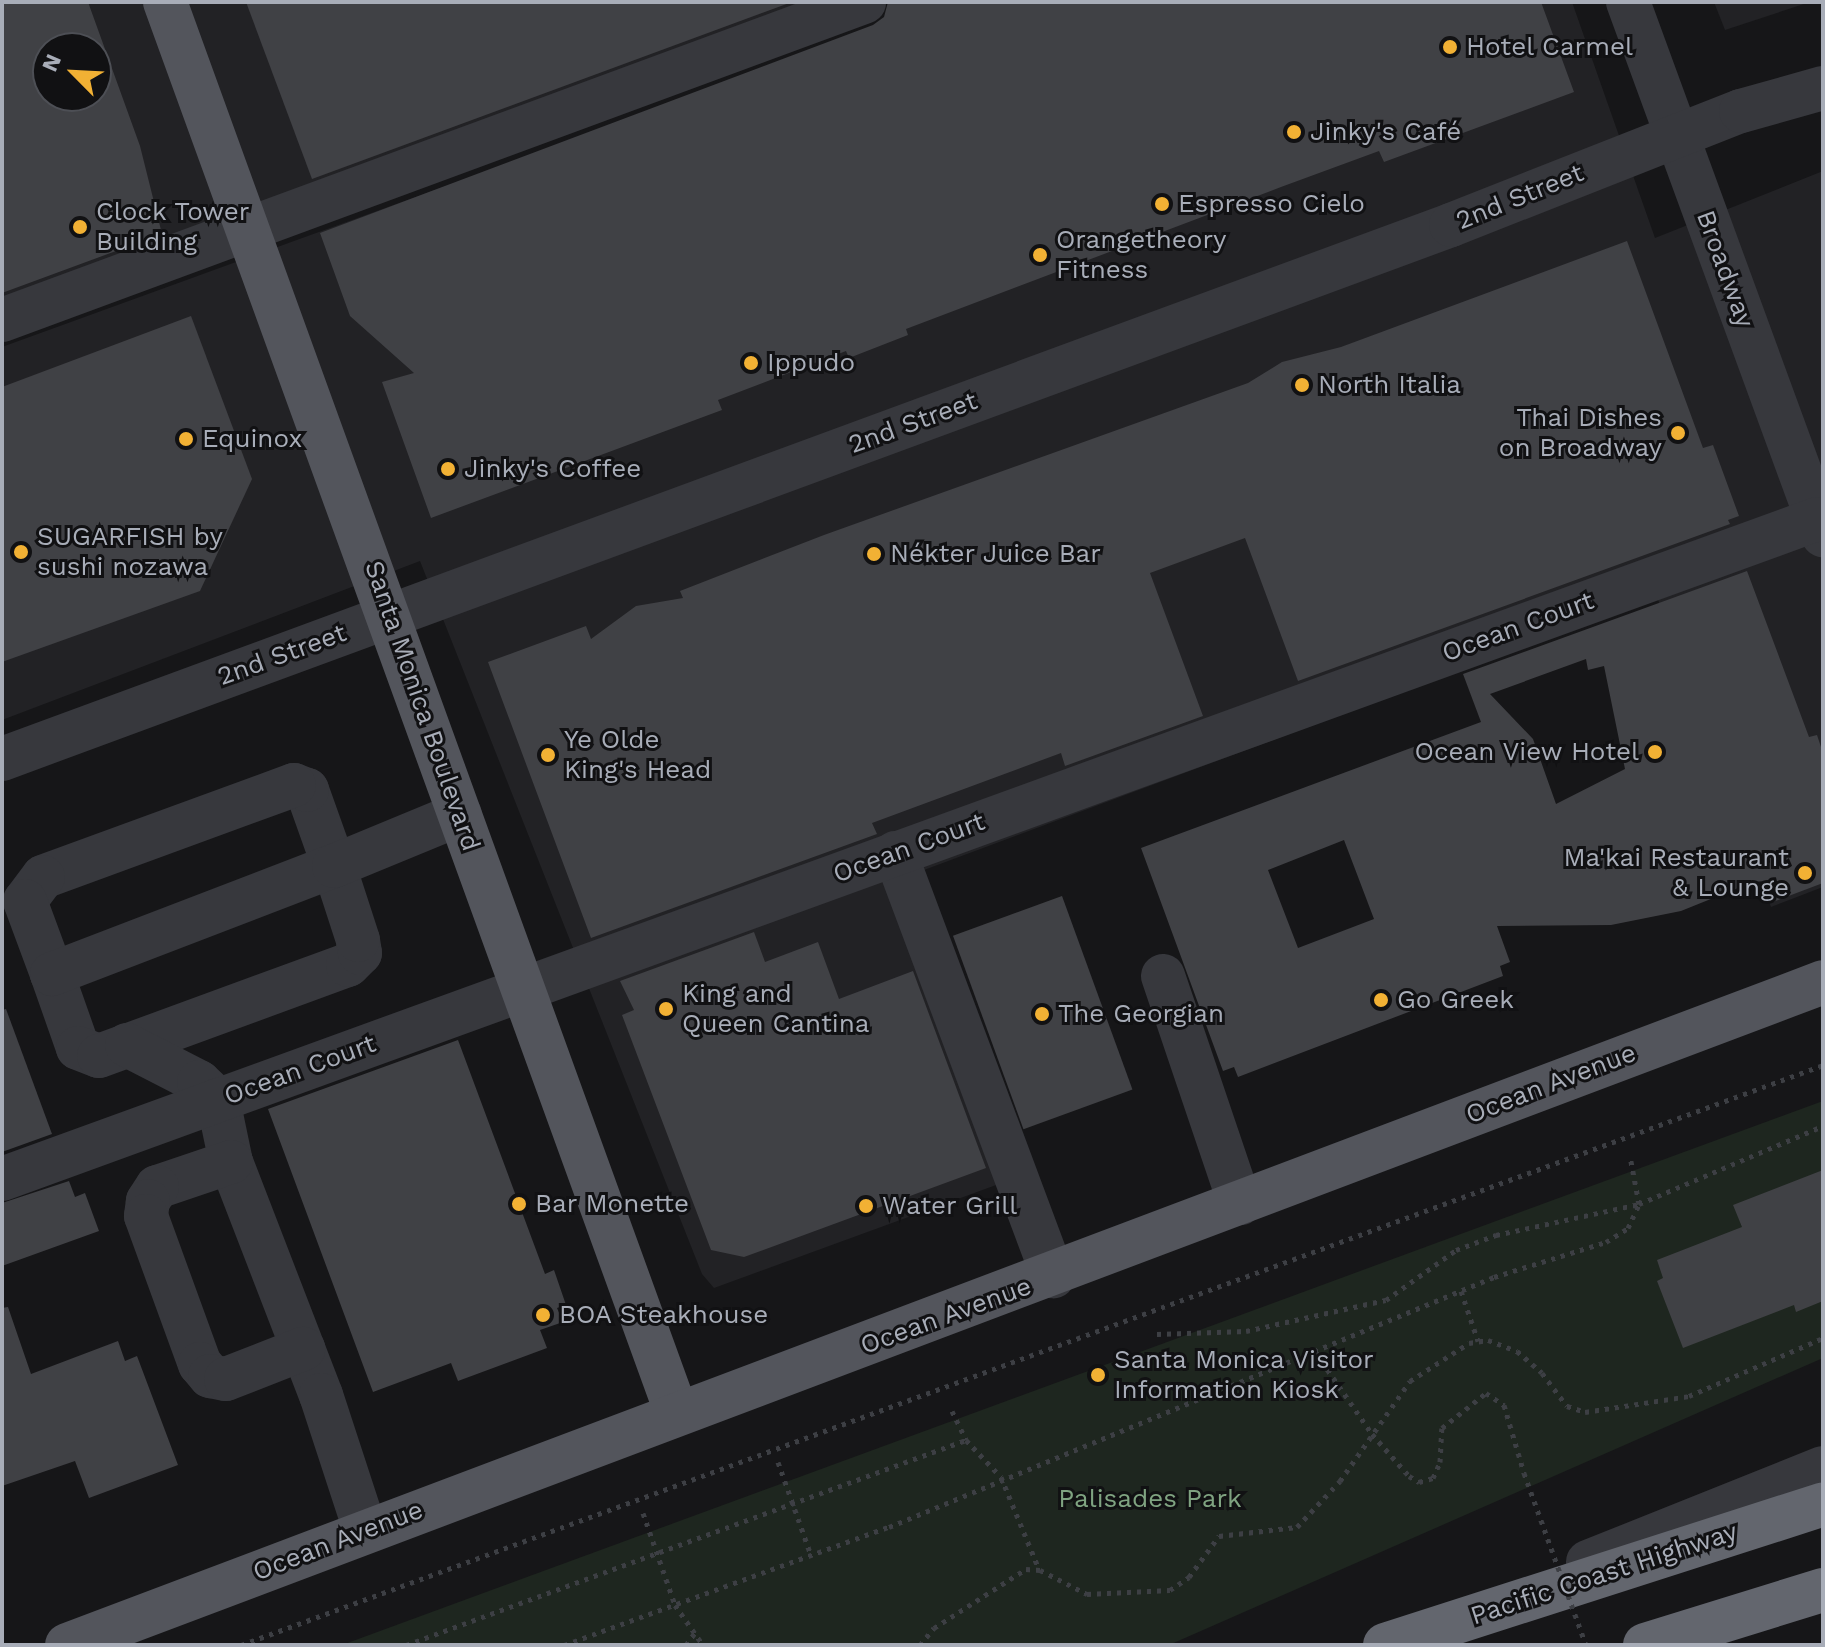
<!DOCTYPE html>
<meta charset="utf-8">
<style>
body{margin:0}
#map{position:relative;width:1825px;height:1647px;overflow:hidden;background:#161618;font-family:"Work Sans",sans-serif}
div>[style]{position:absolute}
.built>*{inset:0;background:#222225}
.green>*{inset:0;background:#1e261f}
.building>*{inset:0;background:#404145;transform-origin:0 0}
.path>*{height:5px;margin-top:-2.5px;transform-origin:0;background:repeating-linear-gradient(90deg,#3d3f44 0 4px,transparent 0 10px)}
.minor>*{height:44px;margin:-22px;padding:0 22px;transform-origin:22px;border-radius:22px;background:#37383d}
.major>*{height:44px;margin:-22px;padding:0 22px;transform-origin:22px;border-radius:22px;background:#53555c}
.highway>*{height:44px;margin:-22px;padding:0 22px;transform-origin:22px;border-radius:22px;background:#63666e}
.path-bridge>*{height:5px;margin-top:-2.5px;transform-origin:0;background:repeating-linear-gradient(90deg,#3d3f44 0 4px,transparent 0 10px)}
.dots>*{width:22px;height:22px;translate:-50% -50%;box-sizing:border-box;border:4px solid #111113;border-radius:50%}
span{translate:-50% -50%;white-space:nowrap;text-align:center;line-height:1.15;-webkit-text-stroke:6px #111113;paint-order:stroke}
.poi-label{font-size:26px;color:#a8adb8}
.left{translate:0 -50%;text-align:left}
.right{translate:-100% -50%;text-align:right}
.street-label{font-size:26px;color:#a8adb8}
.park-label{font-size:26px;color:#7fa381}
.frame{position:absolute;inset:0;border:4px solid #a8adb8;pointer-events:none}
.north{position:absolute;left:32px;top:32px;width:80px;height:80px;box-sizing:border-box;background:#111113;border:2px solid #4d4f55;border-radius:50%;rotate:294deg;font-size:22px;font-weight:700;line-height:32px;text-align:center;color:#a8adb8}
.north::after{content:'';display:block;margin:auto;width:28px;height:36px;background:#f2b134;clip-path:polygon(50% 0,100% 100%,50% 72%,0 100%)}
</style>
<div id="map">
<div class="built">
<i style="clip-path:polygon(evenodd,2px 2px,891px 2px,2px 323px,2px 2px,48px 48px,96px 48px,96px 96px,48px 96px,48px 48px)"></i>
<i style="clip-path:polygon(953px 2px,1572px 2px,1655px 238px,1823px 171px,1823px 887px,1771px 907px,1657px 597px,924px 870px,1029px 1173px,714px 1288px,702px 1274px,420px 561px,2px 720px,2px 347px)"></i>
<i style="clip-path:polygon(1714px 2px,1810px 2px,1725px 30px)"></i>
</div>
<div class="green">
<i style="clip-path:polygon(1823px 1101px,1823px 1358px,1169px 1645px,342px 1645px)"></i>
</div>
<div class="building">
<i style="clip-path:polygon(evenodd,2px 2px,88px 2px,140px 146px,162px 234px,2px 293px,2px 2px,48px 48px,96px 48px,96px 96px,48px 96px,48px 48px)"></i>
<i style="clip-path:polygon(246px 2px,792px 2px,312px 179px)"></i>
<i style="clip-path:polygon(888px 2px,1541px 2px,1574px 92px,1384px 162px,1379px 151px,1281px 187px,906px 329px,908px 335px,849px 358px,846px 351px,718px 400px,722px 410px,431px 518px,382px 382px,414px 373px,350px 316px,320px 233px,873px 25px,884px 17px)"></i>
<i style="clip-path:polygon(1627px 241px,1703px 448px,1713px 445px,1739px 516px,1728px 520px,1730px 524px,1298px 681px,1245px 538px,1150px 573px,1203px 716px,1065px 766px,1061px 753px,872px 823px,877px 834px,591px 938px,488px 662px,586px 626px,591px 639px,636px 606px,683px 598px,680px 591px,824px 535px,1248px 383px,1282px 362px,1341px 347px)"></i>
<i style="clip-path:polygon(191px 316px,252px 479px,200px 591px,2px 662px,2px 387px)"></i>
<i style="clip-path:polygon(evenodd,1747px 571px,1809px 737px,1817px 735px,1823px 753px,1823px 883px,1773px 902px,1765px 881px,1753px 882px,1681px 911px,1611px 925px,1497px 926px,1510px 962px,1500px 966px,1503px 976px,1238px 1077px,1234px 1067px,1223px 1071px,1141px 848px,1481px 722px,1463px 674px,1747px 571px,1586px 659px,1588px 670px,1604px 666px,1625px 769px,1556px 804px,1533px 739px,1490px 694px,1586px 659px,1747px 571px,1344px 840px,1374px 919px,1298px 948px,1268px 870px,1344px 840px)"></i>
<i style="left:1062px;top:896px;width:206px;height:116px;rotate:70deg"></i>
<i style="clip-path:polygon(754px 932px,765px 962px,818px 942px,839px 999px,913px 971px,986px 1168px,744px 1257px,711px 1250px,622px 1015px,634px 1010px,620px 981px)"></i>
<i style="clip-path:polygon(6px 1009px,52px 1134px,2px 1152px,2px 1010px)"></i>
<i style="clip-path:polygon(458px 1040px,545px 1274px,554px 1270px,566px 1305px,557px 1308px,563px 1322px,540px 1330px,547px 1348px,458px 1381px,451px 1363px,373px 1392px,268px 1109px)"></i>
<i style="clip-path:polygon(1823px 1170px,1823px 1301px,1796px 1312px,1794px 1305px,1683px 1348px,1657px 1281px,1663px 1278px,1657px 1260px,1742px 1227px,1733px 1205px)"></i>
<i style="clip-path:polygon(69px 1181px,75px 1197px,85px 1193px,99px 1231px,2px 1266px,2px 1203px)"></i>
<i style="clip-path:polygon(8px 1307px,31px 1374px,118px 1341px,125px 1361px,137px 1356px,178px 1465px,89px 1498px,75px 1461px,2px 1486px,2px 1308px)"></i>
</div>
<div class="path">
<i style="left:1461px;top:1291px;width:53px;rotate:71.2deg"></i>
<i style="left:1157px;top:1334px;width:89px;rotate:-1.9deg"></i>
<i style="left:1246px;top:1331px;width:143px;rotate:-12.5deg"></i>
<i style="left:1386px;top:1300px;width:86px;rotate:-35.5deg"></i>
<i style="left:1456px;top:1250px;width:43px;rotate:-20.6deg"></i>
<i style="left:1496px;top:1235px;width:146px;rotate:-12.2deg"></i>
<i style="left:1639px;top:1204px;width:200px;rotate:-23deg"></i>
<i style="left:1316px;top:1353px;width:98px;rotate:55.3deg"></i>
<i style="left:1372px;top:1434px;width:56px;rotate:48.6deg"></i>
<i style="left:1409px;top:1476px;width:12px;rotate:31deg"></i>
<i style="left:1419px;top:1482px;width:15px;rotate:-16deg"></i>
<i style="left:1433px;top:1478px;width:17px;rotate:-66deg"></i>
<i style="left:1440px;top:1462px;width:34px;rotate:-87deg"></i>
<i style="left:1442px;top:1428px;width:56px;rotate:-38.5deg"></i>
<i style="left:1486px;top:1393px;width:22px;rotate:34deg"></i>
<i style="left:1504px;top:1405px;width:71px;rotate:73.6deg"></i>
<i style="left:952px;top:1411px;width:32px;rotate:64deg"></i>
<i style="left:966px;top:1440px;width:51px;rotate:46.6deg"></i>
<i style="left:1001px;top:1477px;width:100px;rotate:67.6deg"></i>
<i style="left:778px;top:1462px;width:99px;rotate:70.5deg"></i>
<i style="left:643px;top:1513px;width:97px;rotate:70.8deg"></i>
<i style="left:675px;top:1605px;width:49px;rotate:55deg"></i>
<i style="left:241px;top:1645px;width:1685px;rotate:-20.13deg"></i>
<i style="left:406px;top:1645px;width:596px;rotate:-20.11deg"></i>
<i style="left:564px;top:1645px;width:346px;rotate:-20deg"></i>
<i style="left:889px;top:1527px;width:655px;rotate:-22.45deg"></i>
<i style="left:1494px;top:1277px;width:117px;rotate:-17.4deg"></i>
<i style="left:1606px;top:1242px;width:26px;rotate:-32deg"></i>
<i style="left:1628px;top:1228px;width:26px;rotate:-65deg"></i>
<i style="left:1639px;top:1204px;width:49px;rotate:-100.6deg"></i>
<i style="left:686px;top:1645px;width:17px;rotate:-54deg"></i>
<i style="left:920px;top:1645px;width:22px;rotate:-51deg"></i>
<i style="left:934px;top:1628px;width:109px;rotate:-32.7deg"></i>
<i style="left:1026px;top:1569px;width:14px;rotate:4deg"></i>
<i style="left:1040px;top:1570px;width:53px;rotate:27.1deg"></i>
<i style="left:1087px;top:1594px;width:83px;rotate:-2.8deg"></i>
<i style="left:1170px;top:1590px;width:23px;rotate:-34deg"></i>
<i style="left:1189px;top:1577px;width:51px;rotate:-53.8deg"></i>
<i style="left:1219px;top:1536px;width:79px;rotate:-6.6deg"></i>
<i style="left:1297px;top:1527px;width:63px;rotate:-46.9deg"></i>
<i style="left:1340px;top:1481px;width:122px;rotate:-55deg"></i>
<i style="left:1410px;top:1381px;width:70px;rotate:-32.8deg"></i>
<i style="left:1469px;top:1343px;width:19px;rotate:-9deg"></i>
<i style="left:1488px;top:1340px;width:31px;rotate:21deg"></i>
<i style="left:1517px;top:1351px;width:33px;rotate:41deg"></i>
<i style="left:1542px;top:1373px;width:41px;rotate:52.9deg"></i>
<i style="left:1567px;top:1406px;width:19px;rotate:18deg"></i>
<i style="left:1585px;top:1412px;width:105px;rotate:-8.7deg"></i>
<i style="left:1689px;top:1396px;width:146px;rotate:-23.4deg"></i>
</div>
<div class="minor">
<i style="left:1628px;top:2px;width:568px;rotate:69.9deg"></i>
<i style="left:2px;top:320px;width:919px;rotate:-20.25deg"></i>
<i style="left:2px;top:759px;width:1544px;rotate:-20.23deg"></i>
<i style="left:1451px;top:225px;width:312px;rotate:-21.5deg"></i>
<i style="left:1741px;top:111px;width:85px;rotate:-15.7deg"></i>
<i style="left:895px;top:853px;width:452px;rotate:69.5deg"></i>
<i style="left:52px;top:974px;width:78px;rotate:70.6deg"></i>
<i style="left:78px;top:1048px;width:22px;rotate:21deg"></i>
<i style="left:99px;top:1056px;width:265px;rotate:-20.1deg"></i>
<i style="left:348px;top:965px;width:17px;rotate:-45deg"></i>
<i style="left:360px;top:953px;width:13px;rotate:-99deg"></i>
<i style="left:358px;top:940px;width:78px;rotate:-108deg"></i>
<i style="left:334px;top:866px;width:81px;rotate:-109.6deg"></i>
<i style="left:307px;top:790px;width:14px;rotate:-159deg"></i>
<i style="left:294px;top:785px;width:267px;rotate:159.9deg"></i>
<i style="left:43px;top:877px;width:30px;rotate:127deg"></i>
<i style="left:25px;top:901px;width:78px;rotate:69.7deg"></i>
<i style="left:52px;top:974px;width:302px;rotate:-21deg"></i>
<i style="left:334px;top:866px;width:136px;rotate:-22.4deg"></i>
<i style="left:1163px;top:976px;width:240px;rotate:71.3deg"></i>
<i style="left:127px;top:1045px;width:81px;rotate:27.2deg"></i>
<i style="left:199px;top:1082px;width:26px;rotate:43deg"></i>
<i style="left:218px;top:1100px;width:63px;rotate:78.2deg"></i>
<i style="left:231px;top:1162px;width:250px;rotate:68.9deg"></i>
<i style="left:321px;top:1395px;width:142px;rotate:71.9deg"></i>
<i style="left:231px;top:1162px;width:78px;rotate:161.3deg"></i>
<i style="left:157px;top:1187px;width:17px;rotate:123deg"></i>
<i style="left:148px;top:1201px;width:15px;rotate:98deg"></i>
<i style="left:146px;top:1216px;width:158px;rotate:70deg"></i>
<i style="left:200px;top:1364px;width:16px;rotate:50deg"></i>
<i style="left:210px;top:1376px;width:16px;rotate:11deg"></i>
<i style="left:226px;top:1379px;width:83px;rotate:-21.3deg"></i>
<i style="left:2px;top:1179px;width:1931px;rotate:-19.98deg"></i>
<i style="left:1588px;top:1562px;width:253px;rotate:-21.8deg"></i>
</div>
<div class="major">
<i style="left:165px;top:2px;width:1499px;rotate:70.07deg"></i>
<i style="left:67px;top:1645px;width:1877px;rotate:-20.68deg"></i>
</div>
<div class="highway">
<i style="left:1385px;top:1645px;width:460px;rotate:-17.8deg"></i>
<i style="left:1645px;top:1645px;width:186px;rotate:-17.2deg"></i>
</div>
<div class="path-bridge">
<i style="left:1524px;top:1473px;width:183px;rotate:70.2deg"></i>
</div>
<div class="dots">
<i style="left:1450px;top:47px;background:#f2b134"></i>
<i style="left:1294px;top:132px;background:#f2b134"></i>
<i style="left:1162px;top:204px;background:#f2b134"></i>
<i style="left:80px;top:227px;background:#f2b134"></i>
<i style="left:1040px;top:255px;background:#f2b134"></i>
<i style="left:751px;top:363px;background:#f2b134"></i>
<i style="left:1302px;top:385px;background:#f2b134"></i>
<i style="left:1678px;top:433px;background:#f2b134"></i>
<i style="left:186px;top:439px;background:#f2b134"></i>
<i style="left:448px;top:469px;background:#f2b134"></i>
<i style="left:21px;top:552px;background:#f2b134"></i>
<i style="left:874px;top:554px;background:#f2b134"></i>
<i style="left:1655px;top:752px;background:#f2b134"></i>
<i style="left:548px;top:755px;background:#f2b134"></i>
<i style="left:1805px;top:873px;background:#f2b134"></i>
<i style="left:1381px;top:1000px;background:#f2b134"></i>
<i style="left:666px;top:1009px;background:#f2b134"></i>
<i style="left:1042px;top:1014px;background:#f2b134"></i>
<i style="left:519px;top:1204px;background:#f2b134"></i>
<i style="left:866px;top:1206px;background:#f2b134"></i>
<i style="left:543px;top:1315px;background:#f2b134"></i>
<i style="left:1098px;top:1375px;background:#f2b134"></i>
</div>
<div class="poi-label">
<span class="left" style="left:1466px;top:47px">Hotel Carmel</span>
<span class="left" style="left:1310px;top:132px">Jinky's Café</span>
<span class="left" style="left:1178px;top:204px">Espresso Cielo</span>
<span class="left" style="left:96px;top:227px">Clock Tower<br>Building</span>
<span class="left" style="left:1056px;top:255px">Orangetheory<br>Fitness</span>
<span class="left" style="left:767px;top:363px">Ippudo</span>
<span class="left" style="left:1318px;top:385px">North Italia</span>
<span class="right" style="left:1662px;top:433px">Thai Dishes<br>on Broadway</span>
<span class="left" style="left:202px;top:439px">Equinox</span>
<span class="left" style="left:464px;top:469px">Jinky's Coffee</span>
<span class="left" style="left:37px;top:552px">SUGARFISH by<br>sushi nozawa</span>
<span class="left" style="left:890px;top:554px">Nékter Juice Bar</span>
<span class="left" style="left:564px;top:755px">Ye Olde<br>King's Head</span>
<span class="right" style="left:1639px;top:752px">Ocean View Hotel</span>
<span class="right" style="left:1789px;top:873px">Ma'kai Restaurant<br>&amp; Lounge</span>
<span class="left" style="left:682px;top:1009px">King and<br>Queen Cantina</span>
<span class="left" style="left:1397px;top:1000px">Go Greek</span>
<span class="left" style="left:1058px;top:1014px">The Georgian</span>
<span class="left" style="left:535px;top:1204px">Bar Monette</span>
<span class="left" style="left:882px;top:1206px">Water Grill</span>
<span class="left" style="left:559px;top:1315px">BOA Steakhouse</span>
<span class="left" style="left:1114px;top:1375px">Santa Monica Visitor<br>Information Kiosk</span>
</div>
<div class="street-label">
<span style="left:1520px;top:197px;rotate:-22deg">2nd Street</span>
<span style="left:1725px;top:269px;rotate:70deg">Broadway</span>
<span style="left:913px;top:423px;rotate:-20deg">2nd Street</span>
<span style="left:1518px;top:627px;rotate:-20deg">Ocean Court</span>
<span style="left:282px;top:655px;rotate:-20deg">2nd Street</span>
<span style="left:422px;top:706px;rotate:71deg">Santa Monica Boulevard</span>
<span style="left:909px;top:848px;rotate:-20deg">Ocean Court</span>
<span style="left:300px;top:1070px;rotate:-20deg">Ocean Court</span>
<span style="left:1551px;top:1084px;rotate:-21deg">Ocean Avenue</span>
<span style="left:946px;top:1316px;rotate:-20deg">Ocean Avenue</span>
<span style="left:338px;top:1541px;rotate:-21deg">Ocean Avenue</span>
<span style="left:1604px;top:1574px;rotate:-18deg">Pacific Coast Highway</span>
</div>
<div class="park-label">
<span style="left:1150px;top:1499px">Palisades Park</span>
</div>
<div class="frame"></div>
<div class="north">N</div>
</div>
